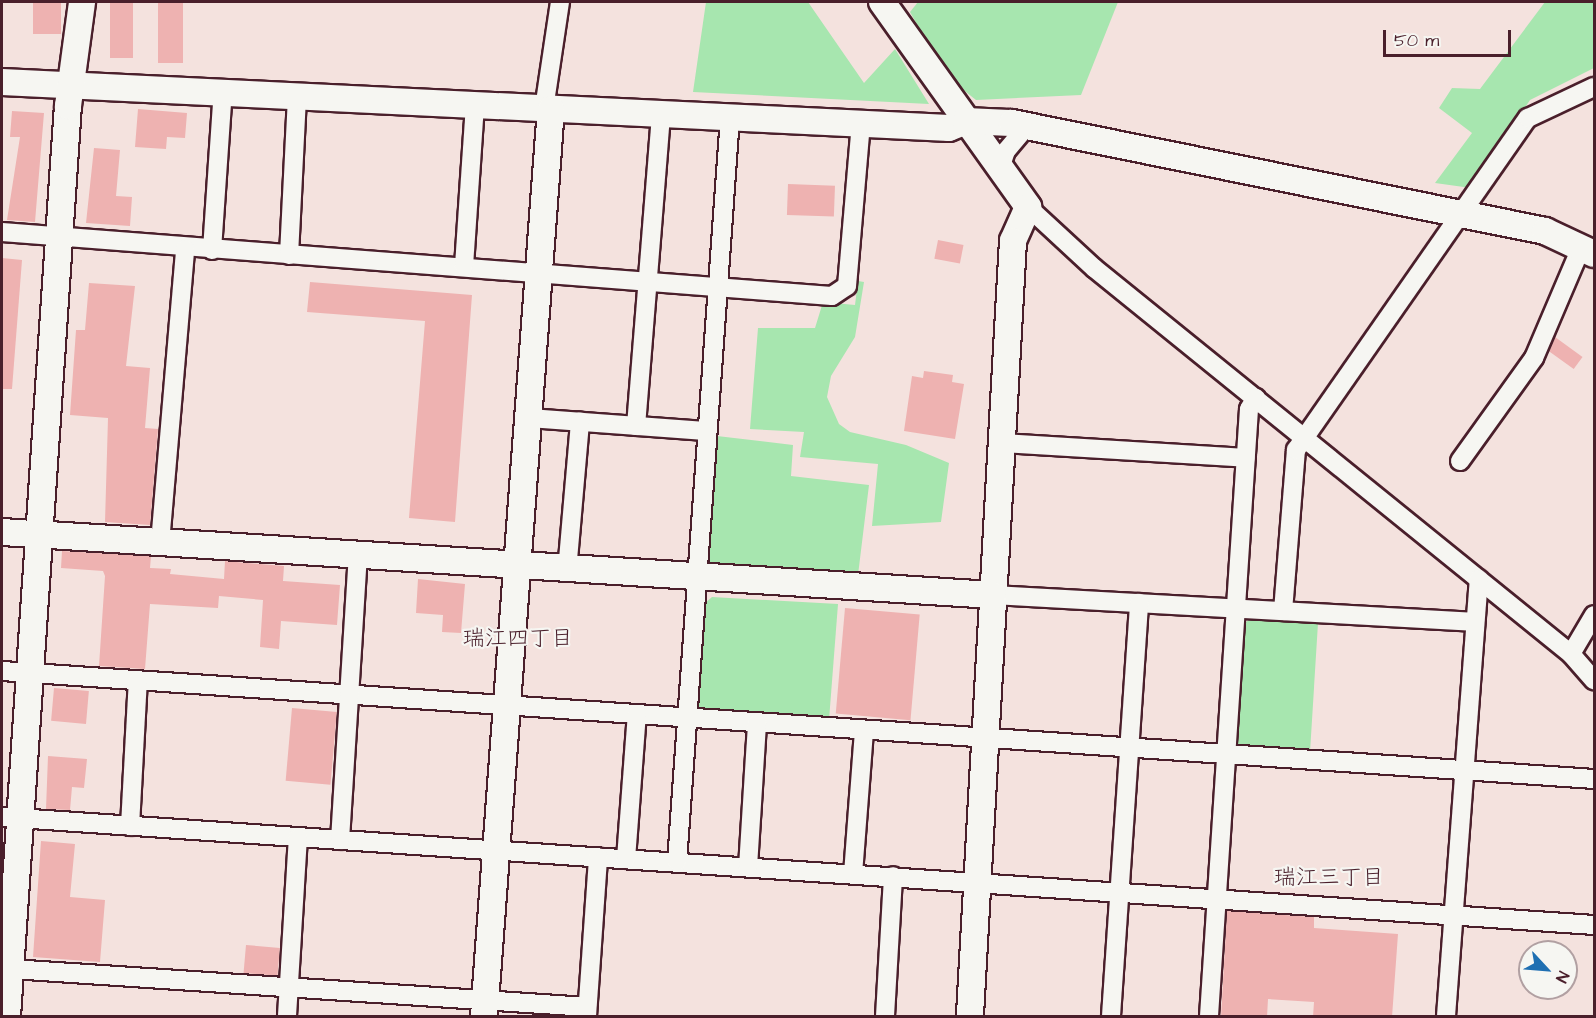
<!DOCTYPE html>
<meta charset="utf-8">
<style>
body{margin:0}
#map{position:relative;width:1596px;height:1018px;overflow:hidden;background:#f4e2de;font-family:"Architects Daughter","Klee One",sans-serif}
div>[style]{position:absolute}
.green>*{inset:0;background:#a7e6af}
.building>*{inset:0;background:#eeb2b1;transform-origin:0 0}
.roads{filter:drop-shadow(2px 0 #4a1f2b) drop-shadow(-2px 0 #4a1f2b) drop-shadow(0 2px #4a1f2b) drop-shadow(0 -2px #4a1f2b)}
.street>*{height:18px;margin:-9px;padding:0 9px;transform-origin:9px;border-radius:9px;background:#f6f6f2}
.secondary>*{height:26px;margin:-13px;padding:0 13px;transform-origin:13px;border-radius:13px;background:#f6f6f2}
span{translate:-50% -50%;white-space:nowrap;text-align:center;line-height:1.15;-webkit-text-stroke:4.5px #f6f6f2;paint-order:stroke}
.neighbourhood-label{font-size:22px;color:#4a1f2b}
.frame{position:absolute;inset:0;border:3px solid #4a1f2b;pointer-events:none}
.north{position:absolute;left:1518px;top:940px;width:60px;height:60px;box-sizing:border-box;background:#f6f6f2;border:2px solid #b1a0a2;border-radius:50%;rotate:116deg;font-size:16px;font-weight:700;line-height:24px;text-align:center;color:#4a1f2b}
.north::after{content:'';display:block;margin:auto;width:21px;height:27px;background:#1f6fb2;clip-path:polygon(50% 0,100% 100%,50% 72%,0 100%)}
.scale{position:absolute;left:1383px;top:30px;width:128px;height:27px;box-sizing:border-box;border:3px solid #4a1f2b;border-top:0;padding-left:8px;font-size:18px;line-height:21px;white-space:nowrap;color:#4a1f2b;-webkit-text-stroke:4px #f6f6f2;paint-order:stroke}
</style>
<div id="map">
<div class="green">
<i style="clip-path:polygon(706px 2px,808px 2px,864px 83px,895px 49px,929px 104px,693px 92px)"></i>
<i style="clip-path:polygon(918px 2px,1118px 2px,1081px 95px,976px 100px,951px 80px,937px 60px,910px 12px)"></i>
<i style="clip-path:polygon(1545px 2px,1594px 2px,1594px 68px,1530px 100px,1471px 188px,1435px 183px,1472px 133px,1439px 108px,1452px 88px,1480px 89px)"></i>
<i style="clip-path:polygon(858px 281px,864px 282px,855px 337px,831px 376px,827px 397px,839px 424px,850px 432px,906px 445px,949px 463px,941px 522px,872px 526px,878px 464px,800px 457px,804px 432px,750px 429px,758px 328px,815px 328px,823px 302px,855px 305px)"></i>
<i style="clip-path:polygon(717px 436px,793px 445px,791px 476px,869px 485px,858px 575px,708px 563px)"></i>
<i style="clip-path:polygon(712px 597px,838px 604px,829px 720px,699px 712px,694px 706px,704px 604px)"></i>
<i style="clip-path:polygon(1249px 619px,1318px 623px,1310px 752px,1240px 748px,1233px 740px,1241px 628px)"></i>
</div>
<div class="building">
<i style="left:33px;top:2px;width:28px;height:32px"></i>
<i style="left:110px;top:2px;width:23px;height:56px"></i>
<i style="left:158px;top:2px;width:25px;height:61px"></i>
<i style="clip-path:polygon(138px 109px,187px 113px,185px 138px,167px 137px,166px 149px,135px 147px)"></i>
<i style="clip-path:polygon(12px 111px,44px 113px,35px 222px,7px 220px,20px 137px,10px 137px)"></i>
<i style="clip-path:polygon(94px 148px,120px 150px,116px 196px,132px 197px,130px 226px,86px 223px)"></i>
<i style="left:788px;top:184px;width:47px;height:31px;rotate:2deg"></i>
<i style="left:938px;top:240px;width:26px;height:19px;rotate:11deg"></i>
<i style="clip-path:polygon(2px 258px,22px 260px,12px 389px,2px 389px)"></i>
<i style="clip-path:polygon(310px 282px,472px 295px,455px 522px,409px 518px,425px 321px,307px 312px)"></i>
<i style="clip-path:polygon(89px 283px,135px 286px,126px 366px,150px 368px,145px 428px,158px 429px,150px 525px,105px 522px,108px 418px,70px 415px,76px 330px,85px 330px)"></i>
<i style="left:1555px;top:337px;width:34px;height:15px;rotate:36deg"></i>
<i style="clip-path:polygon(924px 371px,953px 375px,952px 382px,964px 384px,955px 439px,904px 431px,912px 376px,923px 378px)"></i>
<i style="clip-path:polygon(62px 551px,151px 556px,150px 568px,171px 569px,170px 574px,224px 579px,225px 561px,284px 566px,283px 581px,340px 585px,337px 625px,281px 621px,279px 649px,260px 647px,263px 600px,219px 596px,218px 608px,150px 604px,145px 669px,99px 666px,105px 576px,103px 571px,61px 568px)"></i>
<i style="clip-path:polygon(418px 579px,465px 584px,461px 633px,442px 632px,443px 615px,416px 613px)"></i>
<i style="left:845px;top:608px;width:75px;height:106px;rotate:5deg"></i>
<i style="left:54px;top:688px;width:35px;height:33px;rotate:5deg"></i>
<i style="left:292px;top:708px;width:45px;height:73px;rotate:5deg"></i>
<i style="clip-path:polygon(48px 756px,87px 759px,84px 788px,72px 787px,70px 810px,46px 809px)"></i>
<i style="clip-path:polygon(41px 841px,75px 844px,70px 897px,105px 900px,100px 962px,33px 957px)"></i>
<i style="clip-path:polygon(1227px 911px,1314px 917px,1314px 928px,1398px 934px,1392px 1017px,1313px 1017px,1314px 1002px,1268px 999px,1267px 1017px,1221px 1017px)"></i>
<i style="left:246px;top:945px;width:34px;height:28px;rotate:5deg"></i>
</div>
<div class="roads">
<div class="street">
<i style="left:544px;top:109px;width:108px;rotate:-81.5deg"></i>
<i style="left:1000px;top:169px;width:19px;rotate:-72deg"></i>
<i style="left:1006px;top:151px;width:34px;rotate:-50deg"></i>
<i style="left:1028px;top:207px;width:90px;rotate:42.7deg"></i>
<i style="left:1094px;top:268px;width:614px;rotate:38.98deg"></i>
<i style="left:1571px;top:654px;width:35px;rotate:49deg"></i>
<i style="left:2px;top:232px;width:832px;rotate:4.41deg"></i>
<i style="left:832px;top:296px;width:18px;rotate:-34deg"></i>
<i style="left:847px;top:286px;width:164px;rotate:-85.1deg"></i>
<i style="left:212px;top:250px;width:161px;rotate:-86.1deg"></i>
<i style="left:289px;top:255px;width:160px;rotate:-87.1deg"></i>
<i style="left:464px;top:266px;width:162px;rotate:-86.1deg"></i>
<i style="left:528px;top:418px;width:179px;rotate:4.2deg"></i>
<i style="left:636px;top:426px;width:314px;rotate:-85.4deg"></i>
<i style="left:1003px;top:443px;width:243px;rotate:3.5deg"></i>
<i style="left:1460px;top:461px;width:127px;rotate:-54.3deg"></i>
<i style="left:1534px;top:358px;width:120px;rotate:-66.9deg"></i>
<i style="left:160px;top:543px;width:295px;rotate:-85.1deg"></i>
<i style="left:567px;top:571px;width:150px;rotate:-85deg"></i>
<i style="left:993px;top:595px;width:480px;rotate:3.2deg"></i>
<i style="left:1283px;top:611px;width:162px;rotate:-85.4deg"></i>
<i style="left:1296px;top:450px;width:405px;rotate:-55.1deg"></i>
<i style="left:1528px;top:118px;width:73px;rotate:-25.2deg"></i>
<i style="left:1571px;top:654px;width:45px;rotate:-59.5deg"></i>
<i style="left:2px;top:671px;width:1596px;rotate:3.88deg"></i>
<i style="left:2px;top:817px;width:1596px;rotate:3.88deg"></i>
<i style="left:130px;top:826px;width:146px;rotate:-86.9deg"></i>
<i style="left:340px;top:840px;width:284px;rotate:-86.4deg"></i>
<i style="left:626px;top:859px;width:145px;rotate:-85.7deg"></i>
<i style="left:677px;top:862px;width:747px;rotate:-85.93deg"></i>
<i style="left:748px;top:867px;width:144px;rotate:-86.4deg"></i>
<i style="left:853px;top:874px;width:144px;rotate:-85.6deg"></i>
<i style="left:11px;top:969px;width:577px;rotate:3.77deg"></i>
<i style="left:287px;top:1016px;width:179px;rotate:-86.5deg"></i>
<i style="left:587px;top:1016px;width:159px;rotate:-86deg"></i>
<i style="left:885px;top:1016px;width:140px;rotate:-86.7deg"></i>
<i style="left:1111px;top:1016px;width:414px;rotate:-86.1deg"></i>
<i style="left:1209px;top:1016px;width:608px;rotate:-86.23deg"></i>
<i style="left:1249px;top:409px;width:13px;rotate:-58deg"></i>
<i style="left:1446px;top:1016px;width:438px;rotate:-85.7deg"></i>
</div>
<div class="secondary">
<i style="left:882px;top:2px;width:252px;rotate:54.5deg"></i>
<i style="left:1028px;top:207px;width:37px;rotate:114deg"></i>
<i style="left:1013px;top:241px;width:776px;rotate:93.18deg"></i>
<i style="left:2px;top:82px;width:948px;rotate:2.78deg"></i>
<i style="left:949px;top:128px;width:18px;rotate:-22deg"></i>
<i style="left:966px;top:121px;width:46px;rotate:2.5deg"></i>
<i style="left:1012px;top:123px;width:544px;rotate:11.45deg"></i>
<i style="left:1545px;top:231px;width:54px;rotate:25.1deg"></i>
<i style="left:2px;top:532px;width:993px;rotate:3.64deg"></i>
<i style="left:7px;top:1016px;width:912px;rotate:-86.17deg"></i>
<i style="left:68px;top:106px;width:105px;rotate:-82.3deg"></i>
<i style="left:484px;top:1016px;width:909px;rotate:-85.78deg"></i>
</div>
</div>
<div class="neighbourhood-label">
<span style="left:518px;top:639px">瑞江四丁目</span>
<span style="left:1329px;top:878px">瑞江三丁目</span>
</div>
<div class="frame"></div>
<div class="north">N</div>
<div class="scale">50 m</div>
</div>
